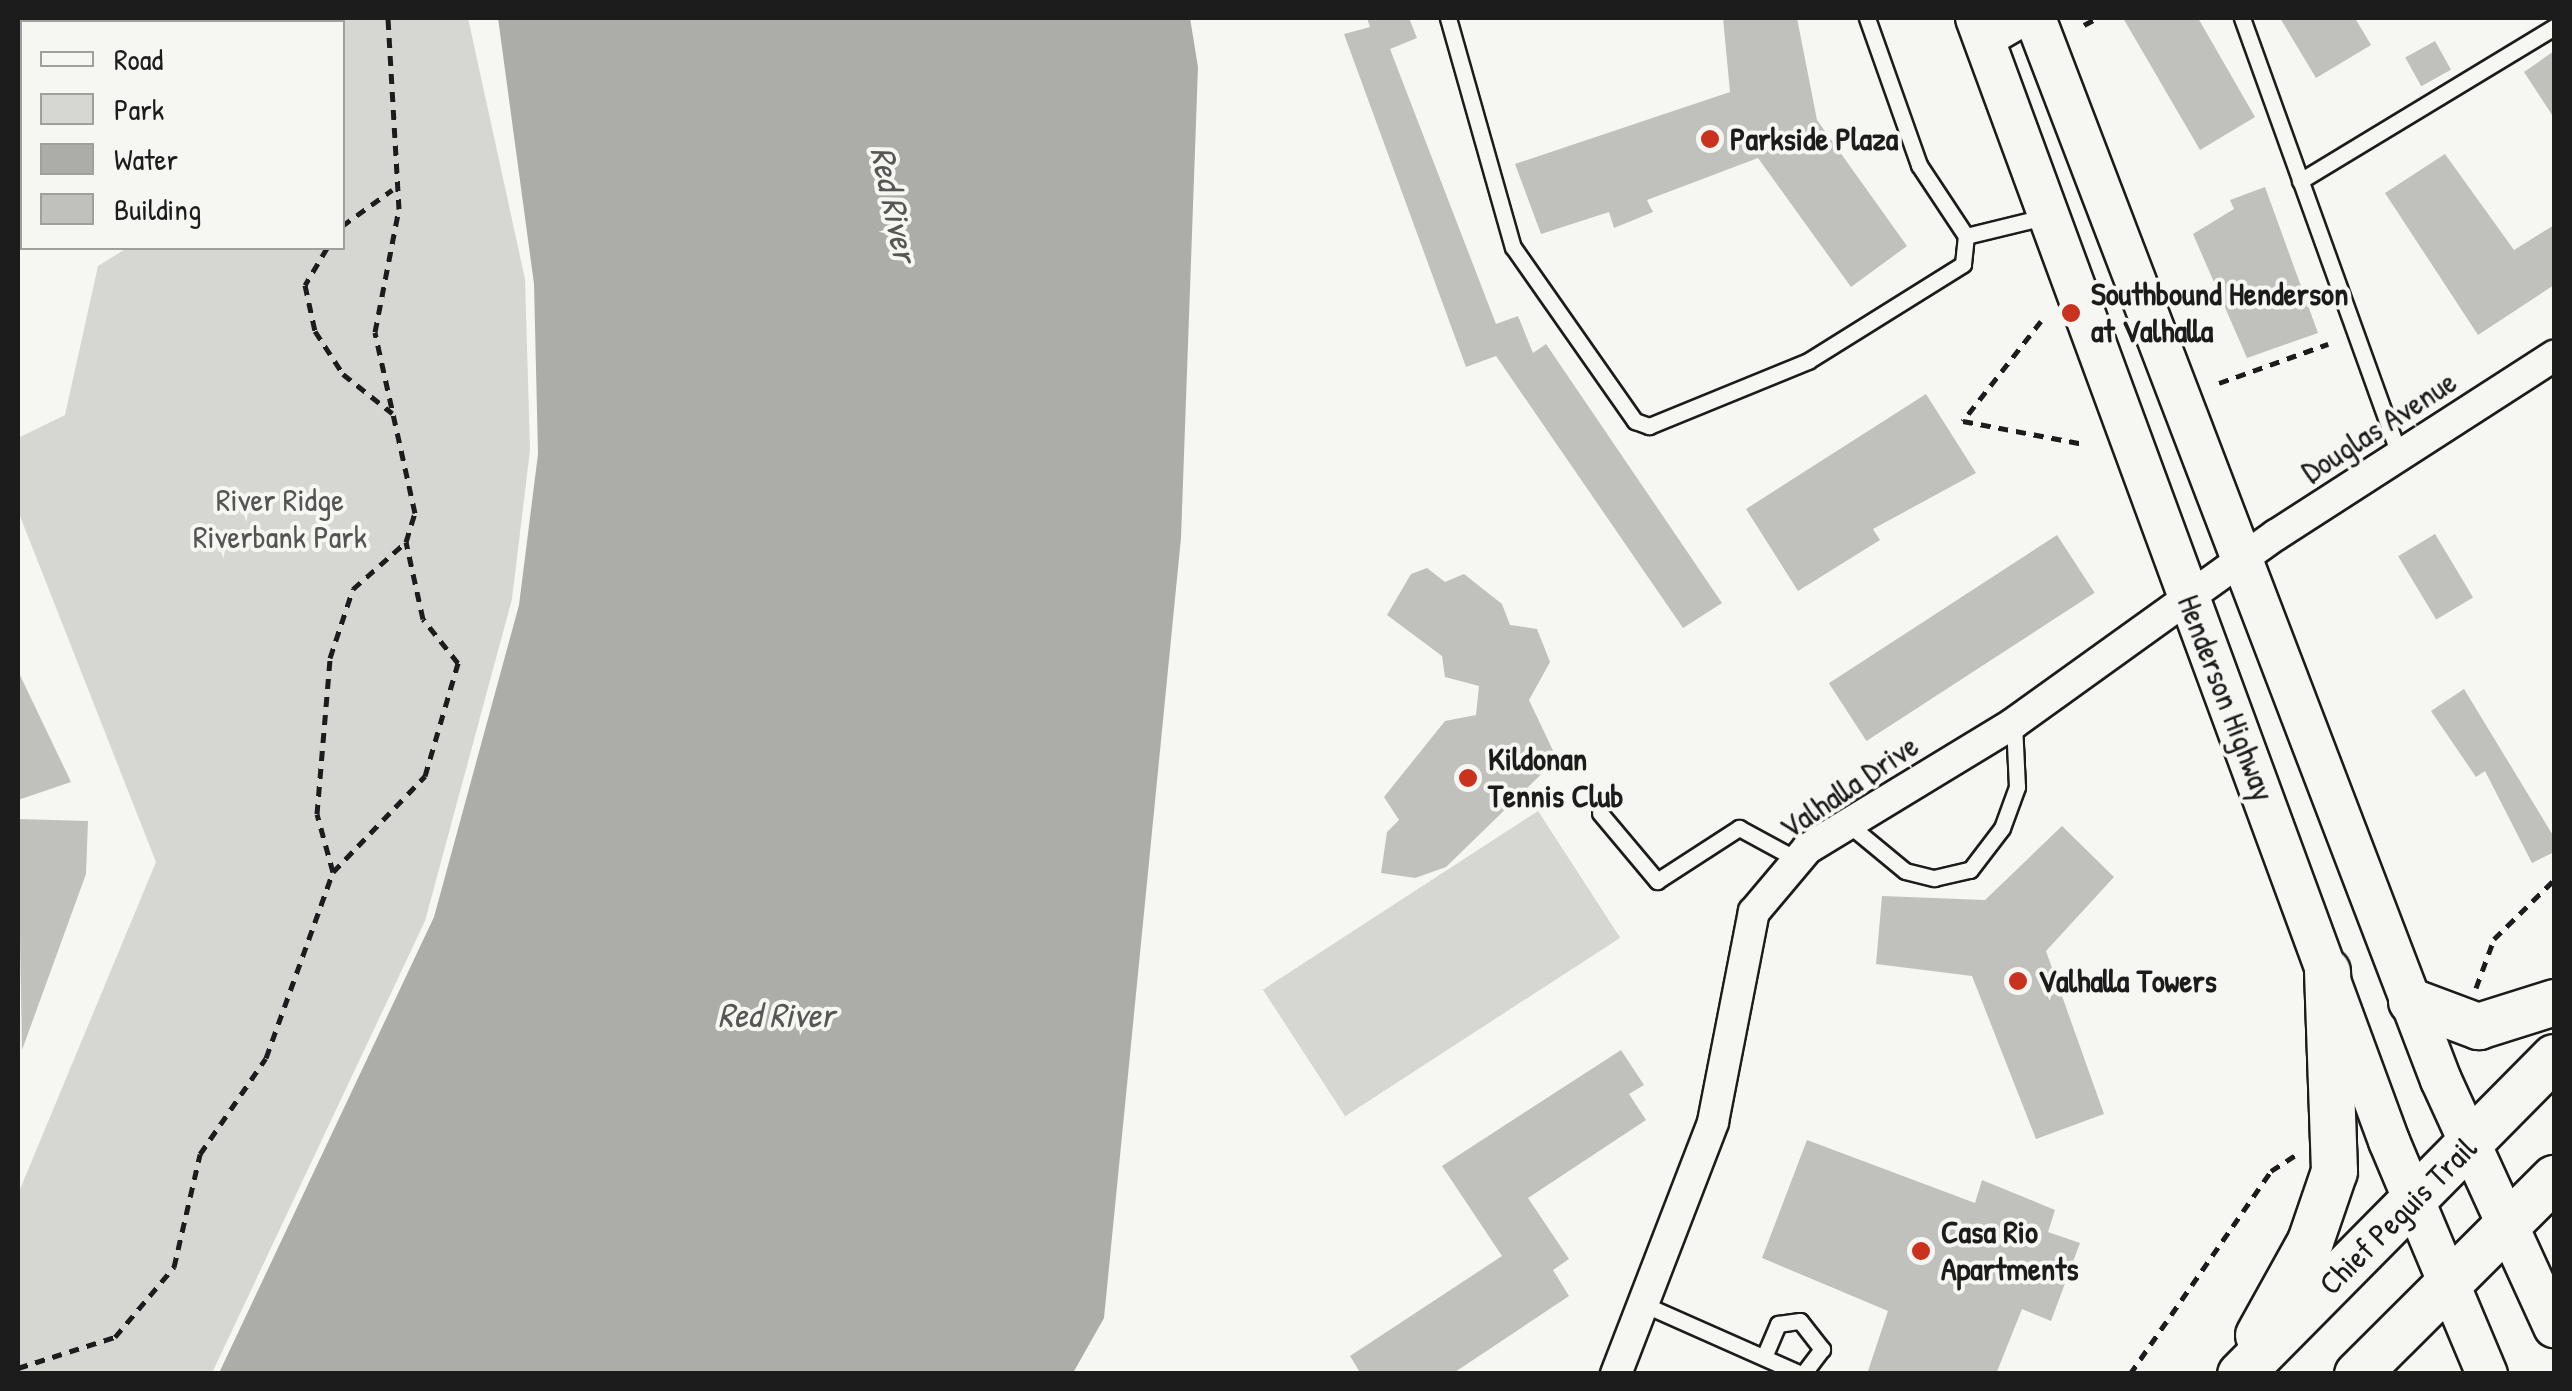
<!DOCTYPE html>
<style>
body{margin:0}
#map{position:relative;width:2572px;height:1391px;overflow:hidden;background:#f6f6f2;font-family:"Patrick Hand",sans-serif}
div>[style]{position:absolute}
.green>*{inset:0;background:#d6d6d2;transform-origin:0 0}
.water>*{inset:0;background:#acaca9}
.building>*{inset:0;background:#c0c0bd;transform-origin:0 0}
.path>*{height:5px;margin-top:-2.5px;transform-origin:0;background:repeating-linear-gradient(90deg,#1c1c1c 0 10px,transparent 0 18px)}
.roads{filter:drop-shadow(2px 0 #1c1c1c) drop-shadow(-2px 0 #1c1c1c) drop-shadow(0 2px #1c1c1c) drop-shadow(0 -2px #1c1c1c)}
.service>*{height:15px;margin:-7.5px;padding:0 7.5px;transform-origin:7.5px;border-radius:7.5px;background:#f6f6f2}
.minor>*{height:30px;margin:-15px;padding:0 15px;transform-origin:15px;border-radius:15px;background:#f6f6f2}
.secondary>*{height:40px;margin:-20px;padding:0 20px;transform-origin:20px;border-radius:20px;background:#f6f6f2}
.primary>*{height:45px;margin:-22.5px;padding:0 22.5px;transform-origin:22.5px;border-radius:22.5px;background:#f6f6f2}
.dots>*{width:28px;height:28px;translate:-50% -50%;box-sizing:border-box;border:5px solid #f6f6f2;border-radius:50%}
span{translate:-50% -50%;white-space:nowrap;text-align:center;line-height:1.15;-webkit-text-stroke:8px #f6f6f2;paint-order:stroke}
.poi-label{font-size:32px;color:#1c1c1c;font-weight:700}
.left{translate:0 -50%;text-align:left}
.street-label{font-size:32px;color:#1c1c1c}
.park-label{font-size:32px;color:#545453}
.water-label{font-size:35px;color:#565654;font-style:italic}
.frame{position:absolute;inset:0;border:20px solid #1c1c1c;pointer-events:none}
.legend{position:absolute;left:20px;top:20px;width:325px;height:230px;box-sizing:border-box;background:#f6f6f2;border:2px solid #9f9f9c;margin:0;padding:12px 18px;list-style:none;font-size:30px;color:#1c1c1c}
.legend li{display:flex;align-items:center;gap:20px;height:50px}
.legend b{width:50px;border:2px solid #9f9f9c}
</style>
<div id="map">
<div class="green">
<i style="clip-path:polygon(266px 18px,468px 18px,525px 279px,530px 450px,512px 599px,425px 921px,212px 1373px,18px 1373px,18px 1194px,156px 862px,18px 511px,18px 438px,65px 415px,98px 266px,127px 248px,342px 248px,342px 22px)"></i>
<i style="left:1538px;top:811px;width:151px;height:328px;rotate:57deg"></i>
</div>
<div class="water">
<i style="clip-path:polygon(498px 18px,1190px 18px,1198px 67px,1181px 538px,1104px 1318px,1073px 1373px,219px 1373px,434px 917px,519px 605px,538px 454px,534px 284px)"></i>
</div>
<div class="building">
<i style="clip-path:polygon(1367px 18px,1409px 18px,1417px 38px,1390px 49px,1496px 324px,1518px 316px,1533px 353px,1546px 344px,1722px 603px,1683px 628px,1496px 356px,1466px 367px,1344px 34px,1370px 27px)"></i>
<i style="clip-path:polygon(1723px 18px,1797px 18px,1817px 120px,1907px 246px,1851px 287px,1758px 158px,1647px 200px,1653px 212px,1614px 228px,1609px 212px,1541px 234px,1515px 164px,1730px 92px)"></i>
<i style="clip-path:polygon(2123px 18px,2198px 18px,2255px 117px,2200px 150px)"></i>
<i style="clip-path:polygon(2280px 18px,2355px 18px,2371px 45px,2316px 78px)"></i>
<i style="left:2435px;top:41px;width:33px;height:34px;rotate:61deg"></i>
<i style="clip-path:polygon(2554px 51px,2554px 118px,2524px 72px)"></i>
<i style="clip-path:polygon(2445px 154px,2514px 250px,2554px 225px,2554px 285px,2478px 335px,2385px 193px)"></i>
<i style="clip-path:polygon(2265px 187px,2318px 333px,2247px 358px,2193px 234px,2234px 209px,2230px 200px)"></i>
<i style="clip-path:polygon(1926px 394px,1976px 473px,1873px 529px,1880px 540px,1798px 591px,1746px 509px)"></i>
<i style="left:2435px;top:534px;width:74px;height:43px;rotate:59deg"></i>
<i style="left:2057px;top:535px;width:69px;height:272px;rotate:57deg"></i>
<i style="clip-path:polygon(1427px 568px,1445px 582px,1464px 574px,1502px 604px,1510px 625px,1537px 629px,1550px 662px,1529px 700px,1557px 759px,1446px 867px,1415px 878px,1381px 873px,1387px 832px,1399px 820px,1384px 797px,1445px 721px,1476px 715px,1479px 686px,1445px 677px,1442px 656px,1387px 615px,1411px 574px)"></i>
<i style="clip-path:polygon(18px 671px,71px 782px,18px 800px)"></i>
<i style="clip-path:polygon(2464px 689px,2554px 837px,2554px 852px,2532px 863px,2485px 771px,2476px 777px,2431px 711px)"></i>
<i style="clip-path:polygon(18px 819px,88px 821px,86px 874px,22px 1050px)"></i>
<i style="clip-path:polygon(2062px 826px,2114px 877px,2046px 951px,2104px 1114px,2036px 1139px,1972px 976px,1876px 964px,1882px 896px,1985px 900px)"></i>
<i style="clip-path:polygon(1621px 1050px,1644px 1085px,1629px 1094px,1646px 1120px,1528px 1198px,1569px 1259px,1553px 1270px,1569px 1296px,1452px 1374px,1361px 1374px,1350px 1356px,1502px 1256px,1442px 1166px)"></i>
<i style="clip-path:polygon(1807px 1140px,1975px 1203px,1982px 1180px,2055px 1210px,2048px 1232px,2080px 1243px,2051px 1321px,2022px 1309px,1996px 1374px,1867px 1374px,1888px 1311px,1762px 1258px)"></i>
</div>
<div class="path">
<i style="left:2084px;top:25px;width:15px;rotate:-28deg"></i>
<i style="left:342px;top:226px;width:62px;rotate:-35.8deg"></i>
<i style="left:327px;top:248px;width:43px;rotate:120.7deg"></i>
<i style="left:305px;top:285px;width:47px;rotate:77.7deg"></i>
<i style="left:315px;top:331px;width:51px;rotate:56.9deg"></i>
<i style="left:343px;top:374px;width:63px;rotate:38.5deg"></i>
<i style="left:2041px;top:321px;width:127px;rotate:128deg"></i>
<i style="left:1963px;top:421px;width:123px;rotate:10.8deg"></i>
<i style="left:2219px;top:383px;width:116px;rotate:-19.7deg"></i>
<i style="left:333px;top:872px;width:133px;rotate:-46.2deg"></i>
<i style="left:425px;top:776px;width:118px;rotate:-73.7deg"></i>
<i style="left:458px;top:663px;width:56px;rotate:-128.5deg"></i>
<i style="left:423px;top:619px;width:79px;rotate:-102.4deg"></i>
<i style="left:2476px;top:988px;width:52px;rotate:-69.8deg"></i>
<i style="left:2494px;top:939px;width:84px;rotate:-44.5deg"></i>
<i style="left:18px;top:1368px;width:102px;rotate:-17.7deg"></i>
<i style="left:115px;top:1337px;width:92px;rotate:-49.9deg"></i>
<i style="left:174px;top:1267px;width:116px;rotate:-77deg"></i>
<i style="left:200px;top:1154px;width:116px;rotate:-55.5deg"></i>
<i style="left:266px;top:1058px;width:198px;rotate:-70.2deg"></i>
<i style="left:333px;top:872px;width:60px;rotate:-105.4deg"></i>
<i style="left:317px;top:814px;width:157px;rotate:-85.2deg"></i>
<i style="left:330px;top:658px;width:73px;rotate:-71.6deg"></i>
<i style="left:353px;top:589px;width:71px;rotate:-41.6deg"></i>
<i style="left:406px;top:542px;width:30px;rotate:-73deg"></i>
<i style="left:415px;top:513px;width:185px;rotate:-102.5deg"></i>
<i style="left:375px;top:332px;width:125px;rotate:-79deg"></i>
<i style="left:399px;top:209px;width:191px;rotate:-93.3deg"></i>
<i style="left:2130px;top:1374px;width:247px;rotate:-55.2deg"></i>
<i style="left:2271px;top:1171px;width:35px;rotate:-33deg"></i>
</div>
<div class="roads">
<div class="service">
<i style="left:1448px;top:18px;width:238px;rotate:74.2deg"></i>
<i style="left:1513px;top:247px;width:213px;rotate:55deg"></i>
<i style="left:1635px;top:421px;width:15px;rotate:20deg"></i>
<i style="left:1649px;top:426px;width:172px;rotate:-22.2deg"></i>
<i style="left:1808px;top:361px;width:183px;rotate:-32deg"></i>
<i style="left:1963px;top:264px;width:28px;rotate:-84deg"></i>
<i style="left:1867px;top:18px;width:156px;rotate:70.5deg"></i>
<i style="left:1919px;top:165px;width:85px;rotate:56.5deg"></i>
<i style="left:1966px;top:236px;width:84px;rotate:-13.7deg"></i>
<i style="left:2242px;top:18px;width:464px;rotate:70.2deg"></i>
<i style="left:2300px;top:181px;width:297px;rotate:-31.2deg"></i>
<i style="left:1600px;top:813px;width:89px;rotate:50deg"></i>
<i style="left:1657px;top:881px;width:98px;rotate:-32.9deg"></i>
<i style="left:1739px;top:828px;width:67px;rotate:28.5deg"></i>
<i style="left:1847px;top:823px;width:75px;rotate:39.6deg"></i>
<i style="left:1905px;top:871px;width:30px;rotate:14deg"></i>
<i style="left:1934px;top:878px;width:37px;rotate:-13deg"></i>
<i style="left:1970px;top:870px;width:53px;rotate:-52.7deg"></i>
<i style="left:2002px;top:828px;width:44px;rotate:-69.9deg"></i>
<i style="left:2017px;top:787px;width:64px;rotate:-92.7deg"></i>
<i style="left:1643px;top:1304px;width:173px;rotate:23.9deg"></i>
<i style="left:1764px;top:1357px;width:36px;rotate:-67deg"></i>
<i style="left:1778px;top:1324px;width:22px;rotate:-8deg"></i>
<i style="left:1800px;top:1321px;width:36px;rotate:52deg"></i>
<i style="left:1822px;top:1349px;width:31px;rotate:127deg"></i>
</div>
<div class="minor">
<i style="left:1985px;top:43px;width:50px;rotate:-30.2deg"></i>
<i style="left:1616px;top:1374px;width:270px;rotate:-68.9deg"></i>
<i style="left:1713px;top:1122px;width:214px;rotate:-79deg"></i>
<i style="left:1754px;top:912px;width:82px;rotate:-49.9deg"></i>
<i style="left:1807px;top:849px;width:242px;rotate:-31.3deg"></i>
<i style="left:2014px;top:723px;width:322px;rotate:-35.7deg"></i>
<i style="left:2276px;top:535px;width:331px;rotate:-32.8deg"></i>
</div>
<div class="secondary">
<i style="left:1976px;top:18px;width:1197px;rotate:69.81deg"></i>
<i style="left:2389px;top:1141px;width:253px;rotate:67.2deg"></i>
<i style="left:2035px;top:18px;width:1137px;rotate:69.08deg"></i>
<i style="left:2441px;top:1080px;width:272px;rotate:65.4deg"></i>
</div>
<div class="primary">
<i style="left:2411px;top:1001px;width:72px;rotate:20.5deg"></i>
<i style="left:2478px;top:1026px;width:80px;rotate:-17.5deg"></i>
<i style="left:2258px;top:1335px;width:107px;rotate:-61deg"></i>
<i style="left:2310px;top:1241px;width:74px;rotate:-71.1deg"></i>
<i style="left:2334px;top:1171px;width:200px;rotate:-92deg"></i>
<i style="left:2240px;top:1374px;width:446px;rotate:-45.3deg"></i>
<i style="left:2357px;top:1374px;width:278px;rotate:-44.9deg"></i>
</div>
</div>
<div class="dots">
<i style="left:1710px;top:139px;background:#c8321e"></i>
<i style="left:2071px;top:313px;background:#c8321e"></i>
<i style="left:1468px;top:778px;background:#c8321e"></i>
<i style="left:2018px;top:981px;background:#c8321e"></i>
<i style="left:1921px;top:1251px;background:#c8321e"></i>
</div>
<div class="poi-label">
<span class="left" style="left:1730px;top:139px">Parkside Plaza</span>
<span class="left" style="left:2091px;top:313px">Southbound Henderson<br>at Valhalla</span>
<span class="left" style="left:1488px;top:778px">Kildonan<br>Tennis Club</span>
<span class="left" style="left:2038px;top:981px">Valhalla Towers</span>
<span class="left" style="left:1941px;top:1251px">Casa Rio<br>Apartments</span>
</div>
<div class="street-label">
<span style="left:2379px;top:427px;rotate:-33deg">Douglas Avenue</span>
<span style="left:2226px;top:698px;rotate:69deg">Henderson Highway</span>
<span style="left:1849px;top:787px;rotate:-34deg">Valhalla Drive</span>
<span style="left:2398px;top:1216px;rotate:-45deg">Chief Peguis Trail</span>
</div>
<div class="park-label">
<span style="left:280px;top:519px">River Ridge<br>Riverbank Park</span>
</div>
<div class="water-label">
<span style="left:894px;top:204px;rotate:78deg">Red River</span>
<span style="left:776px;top:1015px">Red River</span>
</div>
<div class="frame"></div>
<ul class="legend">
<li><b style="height:12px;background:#f6f6f2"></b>Road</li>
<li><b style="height:28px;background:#d6d6d2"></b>Park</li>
<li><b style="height:28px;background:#acaca9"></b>Water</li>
<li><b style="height:28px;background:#c0c0bd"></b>Building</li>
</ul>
</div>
